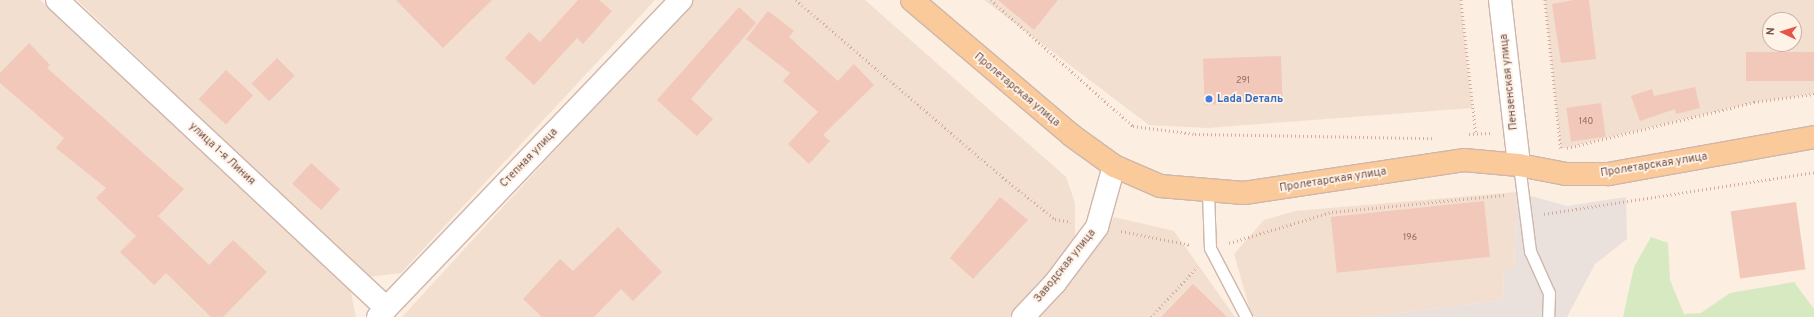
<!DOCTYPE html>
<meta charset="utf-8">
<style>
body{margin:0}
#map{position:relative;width:1814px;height:317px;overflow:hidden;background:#fceee1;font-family:Overpass,sans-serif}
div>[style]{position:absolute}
.residential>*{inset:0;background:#f3dfd0}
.industrial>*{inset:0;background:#eae1dd}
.green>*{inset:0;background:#d6e9c0}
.building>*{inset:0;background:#f1c8b9;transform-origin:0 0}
.path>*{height:2.5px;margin-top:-1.25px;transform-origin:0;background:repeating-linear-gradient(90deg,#d5ab9d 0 1px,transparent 0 4px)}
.roads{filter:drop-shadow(1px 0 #cfb6ab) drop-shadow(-1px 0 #cfb6ab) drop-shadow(0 1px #cfb6ab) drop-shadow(0 -1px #cfb6ab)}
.service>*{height:11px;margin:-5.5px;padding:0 5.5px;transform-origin:5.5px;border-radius:5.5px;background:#fff}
.minor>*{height:22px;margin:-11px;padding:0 11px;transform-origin:11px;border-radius:11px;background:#fff}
.primary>*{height:22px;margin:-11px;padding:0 11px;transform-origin:11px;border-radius:11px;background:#faca9a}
.dots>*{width:11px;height:11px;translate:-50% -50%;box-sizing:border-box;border:2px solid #fff2e7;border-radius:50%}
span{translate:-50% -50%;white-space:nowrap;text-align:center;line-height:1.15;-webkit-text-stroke:3.5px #fff2e7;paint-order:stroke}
.number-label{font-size:9px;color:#927065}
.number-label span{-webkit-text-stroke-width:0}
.street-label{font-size:11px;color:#725249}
.shop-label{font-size:11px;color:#366cbe;font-weight:700}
.left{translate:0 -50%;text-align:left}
.north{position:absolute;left:1762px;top:12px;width:40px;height:40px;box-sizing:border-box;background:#fff2e7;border:1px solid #c7b2a8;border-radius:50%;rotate:274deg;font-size:11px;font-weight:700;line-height:16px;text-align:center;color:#725249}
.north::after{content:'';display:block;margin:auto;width:14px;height:18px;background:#e45648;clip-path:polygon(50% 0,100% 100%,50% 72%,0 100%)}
</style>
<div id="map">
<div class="residential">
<i style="clip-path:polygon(0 0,40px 0,350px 288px,356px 317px,0 317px)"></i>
<i style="clip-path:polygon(77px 0,655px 0,401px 273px,368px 277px)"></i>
<i style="clip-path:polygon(693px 0,865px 0,1066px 177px,1075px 203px,1075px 239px,1015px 317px,402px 317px)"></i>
<i style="clip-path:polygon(984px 0,1460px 0,1472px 108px,1207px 128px,1149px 125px)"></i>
<i style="clip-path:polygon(evenodd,1545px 0,1814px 0,1814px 94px,1754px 102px,1561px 149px,1545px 0,1770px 20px,1794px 20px,1794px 44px,1770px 44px,1770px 20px)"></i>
<i style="clip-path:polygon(1517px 192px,1514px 268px,1504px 271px,1503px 300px,1365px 317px,1252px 317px,1234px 254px,1264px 220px,1295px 211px)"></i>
<i style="clip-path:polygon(1114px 217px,1174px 231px,1235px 317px,1033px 317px,1083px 264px)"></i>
</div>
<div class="industrial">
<i style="clip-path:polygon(1517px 192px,1567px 206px,1626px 197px,1627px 239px,1595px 264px,1567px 317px,1365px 317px,1503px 300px,1504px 270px,1514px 268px)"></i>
</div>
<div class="green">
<i style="clip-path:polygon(1651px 237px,1668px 243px,1670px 280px,1684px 314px,1701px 313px,1730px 293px,1794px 282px,1814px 309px,1814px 317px,1623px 317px,1634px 267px)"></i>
</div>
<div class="building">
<i style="clip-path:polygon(396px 0,492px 0,443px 48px)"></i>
<i style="clip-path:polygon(578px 0,599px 0,612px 11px,583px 44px,577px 38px,534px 85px,505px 58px,529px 32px,540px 42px)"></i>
<i style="clip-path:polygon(998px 0,1058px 0,1034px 30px)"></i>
<i style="clip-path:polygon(1574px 0,1589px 0,1596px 59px,1561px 63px,1552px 4px)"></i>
<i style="clip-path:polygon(739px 7px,756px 23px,691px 99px,713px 119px,697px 136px,657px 100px)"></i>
<i style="clip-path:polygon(768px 11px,794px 31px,789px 37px,838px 81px,854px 64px,874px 85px,823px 135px,830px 141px,809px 164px,788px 144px,818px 112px,783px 81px,790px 73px,746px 39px)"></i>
<i style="clip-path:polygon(29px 43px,50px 65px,47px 68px,184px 189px,158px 216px,209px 265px,233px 240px,267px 272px,223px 317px,211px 317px,166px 273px,154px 285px,120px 252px,136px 236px,96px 198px,106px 188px,56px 148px,64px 138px,0 83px,0 73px)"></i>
<i style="left:1814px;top:52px;width:29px;height:68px;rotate:90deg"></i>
<i style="left:1281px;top:56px;width:46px;height:78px;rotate:88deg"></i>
<i style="left:277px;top:58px;width:25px;height:36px;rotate:45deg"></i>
<i style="left:226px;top:70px;width:37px;height:40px;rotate:43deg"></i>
<i style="clip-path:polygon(1695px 87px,1700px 108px,1676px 114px,1675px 109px,1640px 121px,1631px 96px,1652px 89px,1654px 96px)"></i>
<i style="left:1601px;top:103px;width:34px;height:35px;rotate:82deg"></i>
<i style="left:311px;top:163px;width:39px;height:28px;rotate:42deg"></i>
<i style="clip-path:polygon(1000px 197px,1028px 220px,973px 279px,950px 258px)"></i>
<i style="left:1484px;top:201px;width:56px;height:154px;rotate:84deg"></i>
<i style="left:1796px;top:202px;width:68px;height:66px;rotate:82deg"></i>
<i style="clip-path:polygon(618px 227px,662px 272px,633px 301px,621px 289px,594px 317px,542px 317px,523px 299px,560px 259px,573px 271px)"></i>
<i style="clip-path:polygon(1193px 284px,1227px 317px,1161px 317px)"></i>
</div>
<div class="path">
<i style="left:796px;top:0;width:277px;rotate:40.6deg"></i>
<i style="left:1006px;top:180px;width:63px;rotate:38.5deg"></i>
<i style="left:1055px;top:219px;width:16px;rotate:11deg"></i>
<i style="left:991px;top:0;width:190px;rotate:41.6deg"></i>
<i style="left:1133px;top:126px;width:63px;rotate:7.4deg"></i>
<i style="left:1195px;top:134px;width:238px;rotate:1deg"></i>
<i style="left:1461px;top:0;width:134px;rotate:83.6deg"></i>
<i style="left:1545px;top:0;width:150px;rotate:83.9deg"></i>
<i style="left:1469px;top:134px;width:21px;rotate:-3deg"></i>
<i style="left:1567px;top:148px;width:193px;rotate:-13.8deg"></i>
<i style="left:1754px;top:102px;width:61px;rotate:-7.6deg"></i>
<i style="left:1544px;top:214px;width:273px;rotate:-8.8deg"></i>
<i style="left:1121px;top:231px;width:71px;rotate:11.3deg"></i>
<i style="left:1229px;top:243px;width:108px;rotate:-16.8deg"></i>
<i style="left:1332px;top:212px;width:173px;rotate:-5.6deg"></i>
<i style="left:1151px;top:317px;width:68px;rotate:-47.4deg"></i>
</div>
<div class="roads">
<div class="service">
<i style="left:1519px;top:165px;width:87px;rotate:82.7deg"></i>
<i style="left:1530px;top:251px;width:46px;rotate:65.7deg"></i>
<i style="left:1549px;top:293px;width:24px;rotate:92deg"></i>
<i style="left:1208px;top:192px;width:56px;rotate:88deg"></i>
<i style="left:1210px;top:248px;width:78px;rotate:62.4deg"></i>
</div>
<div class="minor">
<i style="left:57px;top:0;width:451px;rotate:43.1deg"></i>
<i style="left:1500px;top:0;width:166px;rotate:83.4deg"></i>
<i style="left:378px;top:317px;width:439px;rotate:-46.3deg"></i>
<i style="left:1023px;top:317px;width:47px;rotate:-46.7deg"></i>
<i style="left:1055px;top:283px;width:70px;rotate:-53.1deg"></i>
<i style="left:1097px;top:227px;width:63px;rotate:-74.4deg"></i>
</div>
<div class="primary">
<i style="left:912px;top:0;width:209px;rotate:40.3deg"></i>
<i style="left:1071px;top:135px;width:53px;rotate:35.8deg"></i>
<i style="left:1114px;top:166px;width:50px;rotate:23.5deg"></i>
<i style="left:1160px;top:186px;width:84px;rotate:4.8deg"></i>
<i style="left:1244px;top:193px;width:222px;rotate:-8.5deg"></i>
<i style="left:1464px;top:160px;width:55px;rotate:5.2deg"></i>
<i style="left:1519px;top:165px;width:48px;rotate:10.8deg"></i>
<i style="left:1566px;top:174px;width:43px"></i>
<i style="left:1609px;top:174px;width:208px;rotate:-10.2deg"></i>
</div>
</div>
<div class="dots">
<i style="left:1209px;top:99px;background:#3f7fe0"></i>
</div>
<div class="number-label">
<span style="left:1243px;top:81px">291</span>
<span style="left:1586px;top:122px">140</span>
<span style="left:1410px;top:238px">196</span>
</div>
<div class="street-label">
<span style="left:1509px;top:82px;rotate:-96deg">Пензенская улица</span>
<span style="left:1017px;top:90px;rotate:40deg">Пролетарская улица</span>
<span style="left:222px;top:154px;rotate:43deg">улица 1-я Линия</span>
<span style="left:529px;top:158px;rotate:-46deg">Степная улица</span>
<span style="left:1654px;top:165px;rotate:-9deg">Пролетарская улица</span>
<span style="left:1333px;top:180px;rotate:-9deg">Пролетарская улица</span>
<span style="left:1065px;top:266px;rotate:-51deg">Заводская улица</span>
</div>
<div class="shop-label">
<span class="left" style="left:1217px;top:99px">Lada Dеталь</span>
</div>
<div class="north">N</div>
</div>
